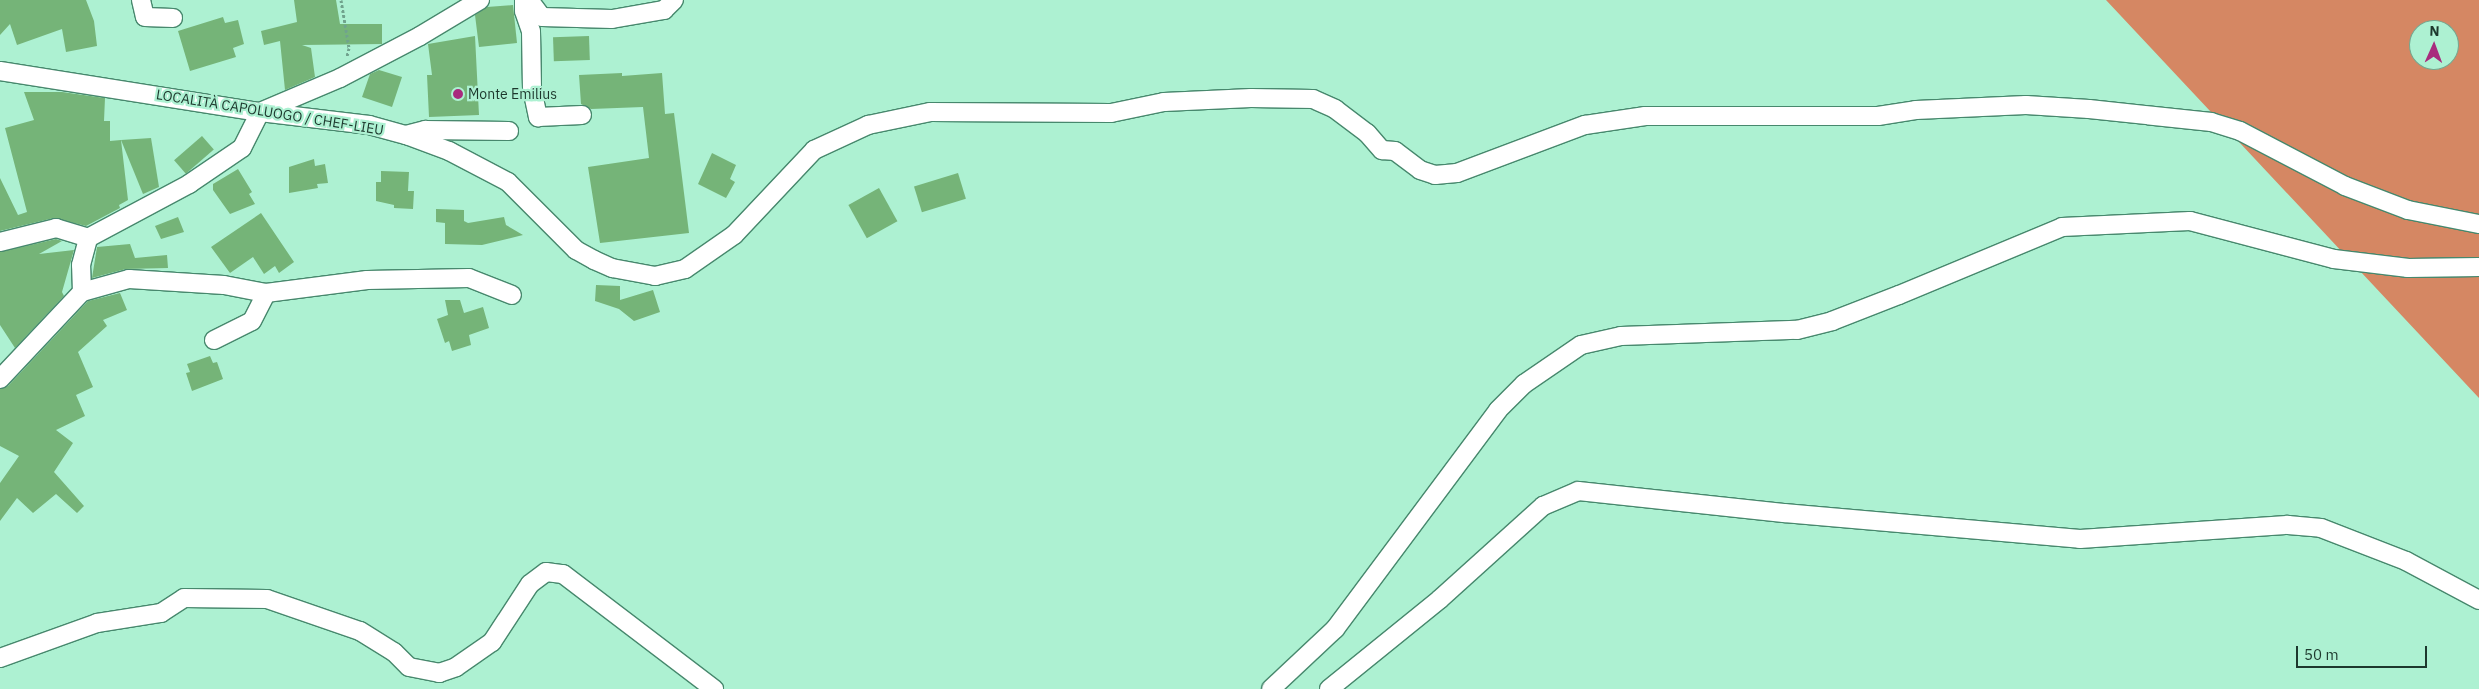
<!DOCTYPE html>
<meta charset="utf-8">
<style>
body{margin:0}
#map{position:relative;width:2479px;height:689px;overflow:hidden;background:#adf1d2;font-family:"IBM Plex Sans",sans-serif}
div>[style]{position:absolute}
.forest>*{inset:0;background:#d58763}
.building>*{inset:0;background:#75b478;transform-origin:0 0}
.path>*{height:3px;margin-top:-1.5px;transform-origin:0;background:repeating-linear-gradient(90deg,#70a38d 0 2.5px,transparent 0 5px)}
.roads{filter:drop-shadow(1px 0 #47886d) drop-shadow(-1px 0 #47886d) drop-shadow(0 1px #47886d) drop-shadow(0 -1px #47886d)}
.minor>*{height:18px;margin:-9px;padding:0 9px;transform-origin:9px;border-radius:9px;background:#fff}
.dots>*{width:14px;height:14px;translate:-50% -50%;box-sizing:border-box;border:2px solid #adf1d2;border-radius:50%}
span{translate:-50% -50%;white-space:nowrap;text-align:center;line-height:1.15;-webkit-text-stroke:4.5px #adf1d2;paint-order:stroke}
.poi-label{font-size:14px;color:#1d382d}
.left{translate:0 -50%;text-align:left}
.street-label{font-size:14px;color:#1d382d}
.north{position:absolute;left:2409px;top:20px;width:50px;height:50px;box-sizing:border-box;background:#adf1d2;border:1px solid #73a790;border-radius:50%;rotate:2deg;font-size:14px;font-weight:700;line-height:20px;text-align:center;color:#1d382d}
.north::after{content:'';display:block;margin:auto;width:18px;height:22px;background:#a82b7d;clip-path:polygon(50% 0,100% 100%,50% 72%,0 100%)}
.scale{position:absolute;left:2296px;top:646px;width:131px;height:22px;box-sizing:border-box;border:2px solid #1d382d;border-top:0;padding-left:6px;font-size:15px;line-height:18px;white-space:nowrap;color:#1d382d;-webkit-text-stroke:4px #adf1d2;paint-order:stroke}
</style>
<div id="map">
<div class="forest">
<i style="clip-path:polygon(evenodd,2106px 0,2479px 0,2479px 398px,2106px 0,2419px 30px,2449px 30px,2449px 60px,2419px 60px,2419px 30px)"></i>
</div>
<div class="building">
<i style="clip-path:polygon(0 0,86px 0,94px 21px,97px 46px,66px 52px,62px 29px,17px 45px,10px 24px,0 35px)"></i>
<i style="clip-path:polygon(294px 0,336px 0,340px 24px,382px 24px,382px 44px,302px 45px,311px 48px,315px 77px,285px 90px,280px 41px,264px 45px,261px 31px,297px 22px)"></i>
<i style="clip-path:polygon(513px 5px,517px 43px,479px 47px,475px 15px,487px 7px)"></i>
<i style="clip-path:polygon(223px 17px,225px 23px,238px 20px,244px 44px,233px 48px,236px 57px,190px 71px,178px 31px)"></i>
<i style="clip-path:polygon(475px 36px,479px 115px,429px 117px,427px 75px,432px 75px,428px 44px)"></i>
<i style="left:589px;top:36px;width:24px;height:36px;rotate:88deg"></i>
<i style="clip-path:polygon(379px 70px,402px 77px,392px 107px,362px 97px,370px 74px)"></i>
<i style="clip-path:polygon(622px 73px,622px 76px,662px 73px,665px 114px,674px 113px,689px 233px,600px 243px,588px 167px,649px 158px,643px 107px,591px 109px,581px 104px,579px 75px)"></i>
<i style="clip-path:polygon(24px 92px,62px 92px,105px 98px,104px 121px,110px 121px,110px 141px,121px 140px,128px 200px,119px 205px,120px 208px,86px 226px,54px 218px,0 231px,0 178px,18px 215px,27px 212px,5px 128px,34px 120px)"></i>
<i style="left:202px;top:136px;width:18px;height:37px;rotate:49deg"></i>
<i style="clip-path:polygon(151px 138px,159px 187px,143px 194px,121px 140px)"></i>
<i style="clip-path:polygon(712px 153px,736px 165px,730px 179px,735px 182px,726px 198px,698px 184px)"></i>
<i style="clip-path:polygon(314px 159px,315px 166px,325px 164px,328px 183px,317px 184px,318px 188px,289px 193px,289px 167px)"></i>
<i style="clip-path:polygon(238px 169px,252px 192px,249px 194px,255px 204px,230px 214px,213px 190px,213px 184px)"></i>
<i style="clip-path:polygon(381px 171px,409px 172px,408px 191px,414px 191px,413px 209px,394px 208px,394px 205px,376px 201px,376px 182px,381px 182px)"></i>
<i style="left:958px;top:173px;width:27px;height:46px;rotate:73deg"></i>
<i style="left:879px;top:188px;width:38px;height:35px;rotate:61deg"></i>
<i style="clip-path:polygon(436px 209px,464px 210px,464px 221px,468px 223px,504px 217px,506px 225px,523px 235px,482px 245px,445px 244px,445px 223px,436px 222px)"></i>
<i style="clip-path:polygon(261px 213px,294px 262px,279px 273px,275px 266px,264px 274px,253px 257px,230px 273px,211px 247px)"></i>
<i style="clip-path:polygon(178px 217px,184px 232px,161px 239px,155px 226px)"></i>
<i style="clip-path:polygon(56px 239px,62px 241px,39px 254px,74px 250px,62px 292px,64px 296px,15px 348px,0 325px,0 252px)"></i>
<i style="clip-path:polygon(130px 244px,135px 258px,167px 255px,168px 268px,126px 269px,92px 278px,97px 247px)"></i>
<i style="clip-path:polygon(596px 285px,620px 286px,620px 300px,653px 290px,660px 312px,634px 321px,619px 309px,595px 301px)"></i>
<i style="clip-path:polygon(120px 293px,127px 310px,103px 320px,107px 326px,78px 352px,93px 387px,76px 395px,85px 416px,56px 430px,73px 443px,54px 472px,84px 506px,77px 513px,56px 494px,33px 513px,17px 498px,0 521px,0 483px,19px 456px,0 446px,0 389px,8px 386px,88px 301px)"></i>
<i style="clip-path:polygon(445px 300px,460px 300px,464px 313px,483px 307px,489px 328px,469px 335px,471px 345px,452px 351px,449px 341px,445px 343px,437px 319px,448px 315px)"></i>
<i style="clip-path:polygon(210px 356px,213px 363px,217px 362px,223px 379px,192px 391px,186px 373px,190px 372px,187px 364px)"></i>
</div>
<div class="path">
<i style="left:341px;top:0;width:49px;rotate:80.5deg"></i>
<i style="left:349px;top:48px;width:8px;rotate:104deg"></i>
</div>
<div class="roads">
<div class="minor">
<i style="left:141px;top:0;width:17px;rotate:77deg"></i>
<i style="left:145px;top:17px;width:28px;rotate:2deg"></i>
<i style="left:524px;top:0;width:11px;rotate:90deg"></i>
<i style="left:524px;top:11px;width:21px;rotate:71deg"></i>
<i style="left:531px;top:31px;width:58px;rotate:89deg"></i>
<i style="left:532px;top:89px;width:29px;rotate:78deg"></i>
<i style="left:538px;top:117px;width:44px;rotate:-2.6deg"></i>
<i style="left:529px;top:0;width:21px;rotate:53deg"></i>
<i style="left:542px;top:17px;width:70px;rotate:1.6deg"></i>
<i style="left:612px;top:19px;width:53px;rotate:-9.8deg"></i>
<i style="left:664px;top:10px;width:14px;rotate:-45deg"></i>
<i style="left:0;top:71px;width:263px;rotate:9deg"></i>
<i style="left:260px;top:112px;width:110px;rotate:6.8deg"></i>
<i style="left:369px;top:125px;width:41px;rotate:15.4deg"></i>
<i style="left:409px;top:136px;width:43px;rotate:20.6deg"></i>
<i style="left:449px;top:151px;width:67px;rotate:27.7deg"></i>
<i style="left:508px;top:182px;width:96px;rotate:45deg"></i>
<i style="left:576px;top:250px;width:21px;rotate:29deg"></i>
<i style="left:594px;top:260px;width:20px;rotate:24deg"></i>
<i style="left:612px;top:268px;width:44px;rotate:10.5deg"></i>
<i style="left:655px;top:276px;width:31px;rotate:-13deg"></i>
<i style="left:685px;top:269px;width:60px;rotate:-34.8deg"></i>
<i style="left:734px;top:235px;width:117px;rotate:-46.7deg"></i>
<i style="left:814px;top:150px;width:60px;rotate:-24.8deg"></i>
<i style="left:868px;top:125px;width:63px;rotate:-11.8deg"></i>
<i style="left:930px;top:112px;width:181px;rotate:0.3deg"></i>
<i style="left:1111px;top:113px;width:54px;rotate:-11.7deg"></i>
<i style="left:1164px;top:102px;width:87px;rotate:-2.6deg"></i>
<i style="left:1251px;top:98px;width:62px;rotate:0.9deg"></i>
<i style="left:1313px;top:99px;width:24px;rotate:24deg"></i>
<i style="left:1335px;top:109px;width:40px;rotate:37deg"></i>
<i style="left:1367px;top:133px;width:23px;rotate:49deg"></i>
<i style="left:1382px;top:150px;width:13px;rotate:4deg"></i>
<i style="left:1395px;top:151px;width:31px;rotate:37deg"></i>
<i style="left:1420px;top:170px;width:16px;rotate:18deg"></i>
<i style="left:1435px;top:175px;width:22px;rotate:-5deg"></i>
<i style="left:1457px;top:173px;width:137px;rotate:-20.6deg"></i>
<i style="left:1585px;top:125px;width:61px;rotate:-8.5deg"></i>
<i style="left:1645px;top:116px;width:233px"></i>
<i style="left:1878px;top:116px;width:38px;rotate:-9deg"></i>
<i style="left:1916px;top:110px;width:110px;rotate:-2.6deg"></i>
<i style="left:2026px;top:105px;width:63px;rotate:3.6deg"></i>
<i style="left:2089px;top:109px;width:123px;rotate:6.1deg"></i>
<i style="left:2211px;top:122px;width:30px;rotate:17deg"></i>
<i style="left:2240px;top:131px;width:119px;rotate:27.6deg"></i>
<i style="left:2345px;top:186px;width:67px;rotate:20.9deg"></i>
<i style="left:2408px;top:210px;width:72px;rotate:11.2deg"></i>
<i style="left:406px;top:135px;width:20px;rotate:-15deg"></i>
<i style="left:425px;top:130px;width:84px;rotate:0.7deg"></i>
<i style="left:0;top:242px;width:58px;rotate:-14deg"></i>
<i style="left:56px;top:228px;width:34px;rotate:17deg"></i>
<i style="left:88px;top:238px;width:115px;rotate:-28.1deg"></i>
<i style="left:189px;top:184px;width:64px;rotate:-34.2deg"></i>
<i style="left:242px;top:148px;width:40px;rotate:-63.4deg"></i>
<i style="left:260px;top:112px;width:87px;rotate:-23deg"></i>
<i style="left:340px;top:78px;width:90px;rotate:-27.7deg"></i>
<i style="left:420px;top:36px;width:70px;rotate:-31deg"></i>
<i style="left:82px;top:292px;width:27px;rotate:-92deg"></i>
<i style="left:81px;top:265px;width:28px;rotate:-75deg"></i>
<i style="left:214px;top:340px;width:42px;rotate:-26.6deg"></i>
<i style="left:252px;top:321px;width:31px;rotate:-63deg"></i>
<i style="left:0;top:379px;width:120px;rotate:-46.7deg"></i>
<i style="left:82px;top:292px;width:49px;rotate:-15.5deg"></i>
<i style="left:129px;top:279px;width:95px;rotate:3.6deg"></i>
<i style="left:224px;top:285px;width:43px;rotate:10.8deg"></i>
<i style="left:266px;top:293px;width:102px;rotate:-7.3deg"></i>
<i style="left:367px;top:280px;width:102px;rotate:-1.1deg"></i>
<i style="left:469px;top:278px;width:46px;rotate:21.6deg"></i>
<i style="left:0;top:658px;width:103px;rotate:-19.8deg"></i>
<i style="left:97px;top:623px;width:65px;rotate:-8.9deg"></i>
<i style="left:161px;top:613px;width:27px;rotate:-33deg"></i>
<i style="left:184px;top:598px;width:83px;rotate:0.7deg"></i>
<i style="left:267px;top:599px;width:98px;rotate:19deg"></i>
<i style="left:360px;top:631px;width:40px;rotate:32deg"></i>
<i style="left:394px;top:652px;width:21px;rotate:45deg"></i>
<i style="left:409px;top:667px;width:31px;rotate:11deg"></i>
<i style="left:439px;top:673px;width:18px;rotate:-19deg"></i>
<i style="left:456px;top:667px;width:44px;rotate:-34.8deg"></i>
<i style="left:492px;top:642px;width:69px;rotate:-56.8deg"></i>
<i style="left:530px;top:584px;width:20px;rotate:-37deg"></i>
<i style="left:546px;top:572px;width:17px;rotate:7deg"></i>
<i style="left:563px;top:574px;width:190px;rotate:37.3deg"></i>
<i style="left:1271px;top:689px;width:88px;rotate:-43.2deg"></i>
<i style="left:1335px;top:629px;width:273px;rotate:-53.3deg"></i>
<i style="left:1498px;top:410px;width:37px;rotate:-45deg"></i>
<i style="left:1524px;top:384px;width:69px;rotate:-34.4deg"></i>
<i style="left:1581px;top:345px;width:41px;rotate:-12.7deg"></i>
<i style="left:1621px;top:336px;width:176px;rotate:-2deg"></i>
<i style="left:1797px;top:330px;width:36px;rotate:-14deg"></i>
<i style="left:1832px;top:321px;width:72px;rotate:-21.2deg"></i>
<i style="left:1899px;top:295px;width:177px;rotate:-22.6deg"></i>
<i style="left:2062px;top:227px;width:128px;rotate:-2.7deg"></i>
<i style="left:2190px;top:221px;width:149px;rotate:14.8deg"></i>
<i style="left:2334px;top:259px;width:75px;rotate:6.9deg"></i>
<i style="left:2408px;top:268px;width:71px;rotate:-0.8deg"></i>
<i style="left:1329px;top:689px;width:143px;rotate:-39deg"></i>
<i style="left:1440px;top:599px;width:139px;rotate:-42.1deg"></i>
<i style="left:1543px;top:506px;width:38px;rotate:-23deg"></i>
<i style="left:1578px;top:491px;width:207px;rotate:6.1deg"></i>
<i style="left:1784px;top:513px;width:297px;rotate:5deg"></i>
<i style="left:2080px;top:539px;width:208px;rotate:-3.9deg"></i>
<i style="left:2288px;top:525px;width:33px;rotate:5deg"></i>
<i style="left:2321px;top:528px;width:91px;rotate:21.2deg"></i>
<i style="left:2406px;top:561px;width:83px;rotate:28.1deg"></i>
</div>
</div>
<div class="dots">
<i style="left:458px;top:94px;background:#a82b7d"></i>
</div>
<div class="poi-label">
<span class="left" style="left:468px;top:94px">Monte Emilius</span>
</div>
<div class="street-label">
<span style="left:270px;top:112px;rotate:9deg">LOCALITÀ CAPOLUOGO / CHEF-LIEU</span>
</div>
<div class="north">N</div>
<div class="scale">50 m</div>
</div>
